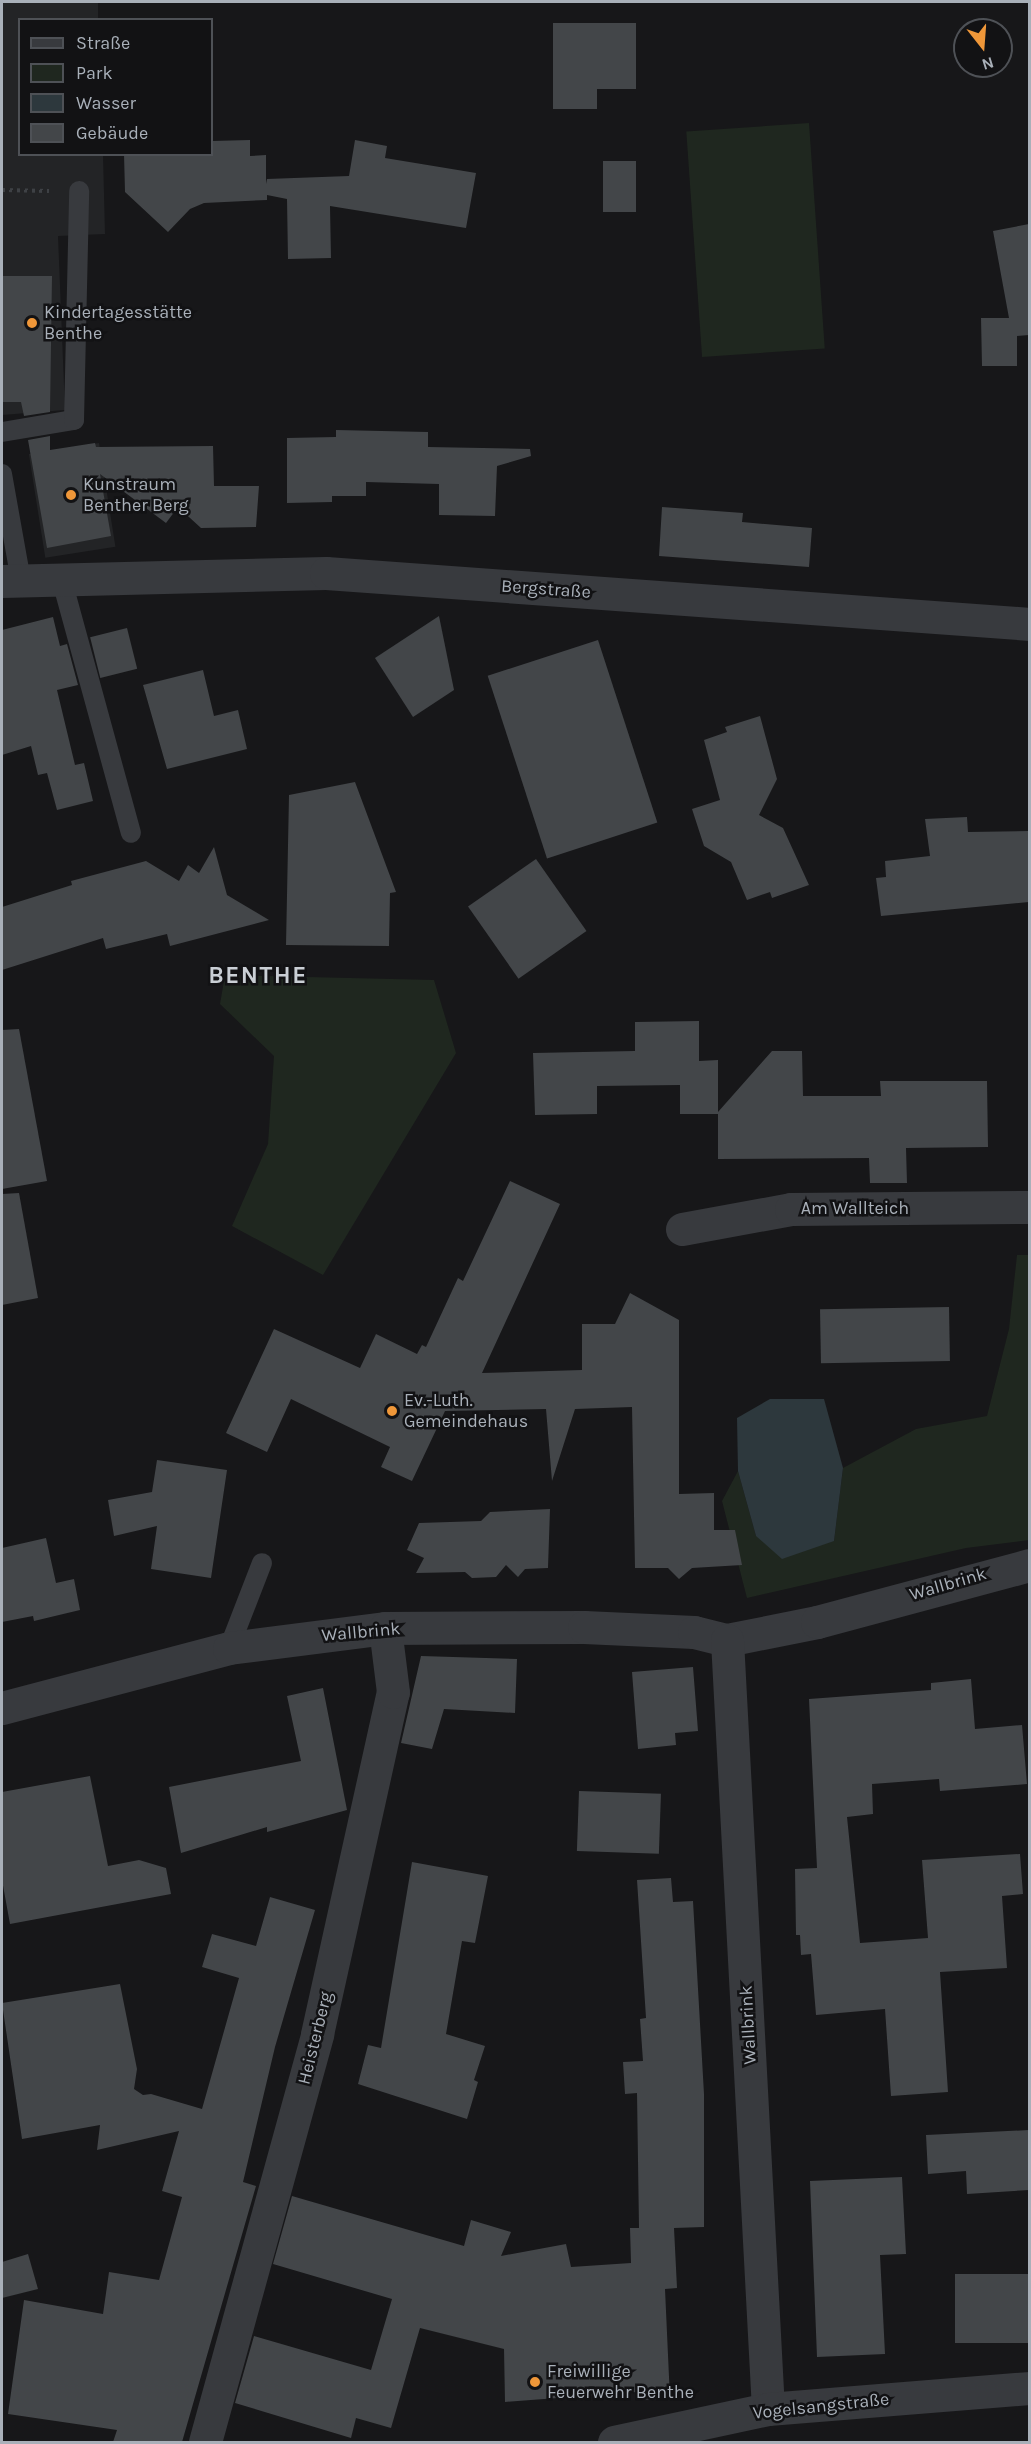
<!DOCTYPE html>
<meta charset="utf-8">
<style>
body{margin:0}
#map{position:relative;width:1031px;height:2444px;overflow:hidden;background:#171719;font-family:Karla,sans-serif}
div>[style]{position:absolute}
.built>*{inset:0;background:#232426;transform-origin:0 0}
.green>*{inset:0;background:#1f271f;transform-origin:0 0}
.water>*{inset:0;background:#2d383d}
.building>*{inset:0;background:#434649;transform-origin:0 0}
.path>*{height:4px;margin-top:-2px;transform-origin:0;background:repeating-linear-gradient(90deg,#3e4145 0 3px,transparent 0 7.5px)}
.service>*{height:20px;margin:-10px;padding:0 10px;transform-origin:10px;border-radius:10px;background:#383a3e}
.minor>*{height:33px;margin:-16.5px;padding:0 16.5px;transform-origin:16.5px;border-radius:16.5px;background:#383a3e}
.dots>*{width:16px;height:16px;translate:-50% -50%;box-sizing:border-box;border:3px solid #121214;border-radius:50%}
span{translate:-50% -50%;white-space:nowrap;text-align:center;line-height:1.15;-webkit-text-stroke:5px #121214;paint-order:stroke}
.poi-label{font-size:18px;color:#a9b0b9}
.left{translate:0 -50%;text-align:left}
.street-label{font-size:18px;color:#a9b0b9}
.district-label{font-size:24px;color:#cacfd5;font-weight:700;letter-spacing:1.5px}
.frame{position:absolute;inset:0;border:3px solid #a9b0b9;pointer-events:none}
.legend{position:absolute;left:18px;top:18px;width:195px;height:138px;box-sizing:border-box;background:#121214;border:2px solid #4e5156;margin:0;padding:8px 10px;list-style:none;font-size:18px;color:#a9b0b9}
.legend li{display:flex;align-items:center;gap:12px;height:30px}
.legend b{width:30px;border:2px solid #4e5156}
.north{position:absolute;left:953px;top:18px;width:60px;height:60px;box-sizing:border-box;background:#121214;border:2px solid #4e5156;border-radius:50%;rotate:163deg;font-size:16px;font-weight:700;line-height:24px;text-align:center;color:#a9b0b9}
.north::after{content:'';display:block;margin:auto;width:21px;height:27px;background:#ef9739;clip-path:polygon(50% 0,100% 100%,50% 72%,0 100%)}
</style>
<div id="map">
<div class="built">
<i style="clip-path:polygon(2px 2px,98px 2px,98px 19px,20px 20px,20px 154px,103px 155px,105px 234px,58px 236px,65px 410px,2px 415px)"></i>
<i style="left:99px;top:443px;width:105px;height:71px;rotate:81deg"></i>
</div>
<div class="green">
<i style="left:809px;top:123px;width:226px;height:123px;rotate:86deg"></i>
<i style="clip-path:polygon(225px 975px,434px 980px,456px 1053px,323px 1275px,232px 1226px,268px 1144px,274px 1056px,220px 1004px)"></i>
<i style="clip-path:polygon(1017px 1255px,1029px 1255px,1029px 1540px,966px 1548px,747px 1598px,722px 1501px,738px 1471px,756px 1536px,834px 1541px,843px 1468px,916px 1429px,987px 1416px,1009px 1329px)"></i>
</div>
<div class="water">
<i style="clip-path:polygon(770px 1399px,824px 1399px,843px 1468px,834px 1541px,782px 1559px,756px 1536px,738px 1471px,737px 1418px)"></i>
</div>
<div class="building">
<i style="clip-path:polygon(553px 23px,636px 23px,636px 89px,597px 89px,597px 109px,553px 109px)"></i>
<i style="clip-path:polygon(250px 140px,250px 156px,266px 155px,266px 184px,267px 179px,349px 176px,355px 140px,387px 146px,385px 158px,476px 173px,466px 228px,330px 206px,331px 258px,288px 259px,287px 199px,267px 195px,267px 200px,204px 203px,190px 209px,168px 232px,125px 192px,124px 154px,212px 154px,212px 141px)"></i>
<i style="left:603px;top:161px;width:33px;height:51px"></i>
<i style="clip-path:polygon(1029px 224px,1029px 335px,1017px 336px,1017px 366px,982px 366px,981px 318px,1009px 318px,993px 231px)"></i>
<i style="clip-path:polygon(2px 276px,52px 276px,50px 412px,24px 416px,21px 402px,2px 402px)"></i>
<i style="clip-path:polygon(336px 430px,428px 432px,428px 447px,530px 449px,531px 456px,497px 466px,495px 516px,439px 515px,439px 484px,366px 482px,366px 496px,332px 496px,332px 502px,287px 503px,287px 438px,336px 437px)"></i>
<i style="clip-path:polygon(50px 436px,50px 450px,95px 443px,96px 447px,213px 446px,214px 486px,259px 486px,256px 527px,201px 528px,178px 507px,166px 523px,100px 474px,111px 536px,47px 548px,28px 440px)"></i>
<i style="clip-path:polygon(662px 507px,743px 513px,742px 522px,812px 528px,809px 567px,659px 556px)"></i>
<i style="clip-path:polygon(439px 616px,454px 690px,413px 717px,375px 658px)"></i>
<i style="clip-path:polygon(53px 617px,60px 646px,67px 644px,78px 685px,57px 690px,75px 765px,84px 763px,93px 801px,57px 810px,47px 773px,38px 775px,31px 746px,2px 755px,2px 630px)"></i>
<i style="left:127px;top:628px;width:42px;height:38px;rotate:76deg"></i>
<i style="left:598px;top:640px;width:192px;height:116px;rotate:72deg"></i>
<i style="clip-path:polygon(203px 670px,214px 716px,238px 710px,247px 749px,167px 769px,143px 685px)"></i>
<i style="clip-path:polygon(760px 716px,777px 779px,759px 815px,783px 828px,809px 885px,772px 898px,770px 892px,747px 900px,731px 862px,704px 846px,692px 809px,720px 800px,704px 740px,727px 732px,725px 727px)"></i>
<i style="clip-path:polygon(355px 782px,396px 892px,390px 893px,389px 946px,286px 945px,289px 795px)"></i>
<i style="clip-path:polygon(967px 817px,968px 832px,1029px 831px,1029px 902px,881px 916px,876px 878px,886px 877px,885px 861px,930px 856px,925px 819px)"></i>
<i style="clip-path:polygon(214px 847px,227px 895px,269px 920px,170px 946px,167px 934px,106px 949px,103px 938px,2px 970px,2px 907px,72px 885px,71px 881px,146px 861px,179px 881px,188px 865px,199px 873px)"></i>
<i style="left:536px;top:859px;width:88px;height:83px;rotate:55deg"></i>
<i style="clip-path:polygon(699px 1021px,699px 1061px,718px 1060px,718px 1112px,772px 1051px,802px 1051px,803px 1096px,881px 1096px,880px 1081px,987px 1081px,988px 1147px,906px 1148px,907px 1183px,870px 1183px,869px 1158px,718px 1159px,718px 1114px,680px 1114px,680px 1085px,597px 1086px,597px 1114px,535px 1115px,533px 1053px,635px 1051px,635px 1022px)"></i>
<i style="clip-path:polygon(19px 1029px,47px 1181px,2px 1189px,2px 1030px)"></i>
<i style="clip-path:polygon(510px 1181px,560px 1204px,482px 1373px,582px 1370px,582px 1324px,615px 1324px,630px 1293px,679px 1320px,679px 1494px,714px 1493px,714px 1530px,735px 1530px,742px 1565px,692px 1568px,679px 1579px,668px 1568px,635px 1568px,632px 1407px,575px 1409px,552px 1481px,546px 1409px,445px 1411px,412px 1481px,381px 1467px,390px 1447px,291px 1399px,267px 1452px,226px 1433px,274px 1329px,360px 1368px,376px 1334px,417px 1354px,422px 1345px,426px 1347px,458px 1278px,463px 1281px)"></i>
<i style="clip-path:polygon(19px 1193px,38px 1298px,2px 1305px,2px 1194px)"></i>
<i style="left:949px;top:1307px;width:54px;height:129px;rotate:89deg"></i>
<i style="clip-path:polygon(157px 1460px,227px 1470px,211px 1578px,151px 1569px,157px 1526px,114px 1536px,108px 1500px,152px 1492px)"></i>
<i style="clip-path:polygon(550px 1509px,548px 1568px,525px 1569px,518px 1577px,506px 1565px,496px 1577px,472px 1578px,465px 1572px,416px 1573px,424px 1558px,407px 1550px,419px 1523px,481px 1521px,490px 1512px)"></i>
<i style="clip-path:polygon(46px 1538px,56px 1583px,74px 1579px,80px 1610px,34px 1621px,33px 1616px,2px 1622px,2px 1548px)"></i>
<i style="clip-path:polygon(421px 1656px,517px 1659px,515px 1713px,444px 1709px,432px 1749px,401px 1743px)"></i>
<i style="clip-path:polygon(693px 1667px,698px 1731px,675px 1733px,676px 1745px,638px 1749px,632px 1672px)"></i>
<i style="clip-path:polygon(971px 1679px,975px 1729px,1022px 1725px,1027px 1784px,940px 1791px,939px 1779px,872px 1784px,873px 1814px,847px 1817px,860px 1943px,928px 1938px,922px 1860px,1020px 1854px,1023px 1894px,1002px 1896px,1007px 1968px,940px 1972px,948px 2092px,891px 2096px,885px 2009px,816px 2015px,811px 1954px,801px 1955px,800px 1935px,796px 1935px,795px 1869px,817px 1868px,809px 1699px,931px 1690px,931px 1683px)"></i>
<i style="clip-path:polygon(323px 1688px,347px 1810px,267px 1832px,267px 1827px,181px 1853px,169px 1787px,301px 1761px,287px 1696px)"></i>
<i style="clip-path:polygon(90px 1776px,108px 1866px,139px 1860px,166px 1868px,171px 1894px,10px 1924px,2px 1880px,2px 1792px)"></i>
<i style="left:579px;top:1791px;width:82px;height:60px;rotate:2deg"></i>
<i style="clip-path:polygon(412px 1862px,488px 1876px,475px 1943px,462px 1941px,446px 2034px,485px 2046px,474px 2080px,478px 2082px,467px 2119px,358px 2084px,368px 2045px,381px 2048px)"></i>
<i style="clip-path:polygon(671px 1878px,673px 1902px,693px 1901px,704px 2094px,704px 2227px,674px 2228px,677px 2288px,665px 2289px,670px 2399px,636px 2400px,636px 2392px,505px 2402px,504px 2349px,420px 2328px,391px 2428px,356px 2418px,351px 2438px,235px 2403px,254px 2336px,371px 2370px,392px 2299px,273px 2264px,292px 2196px,464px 2246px,471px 2220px,511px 2232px,501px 2256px,566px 2244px,571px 2267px,631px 2263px,630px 2228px,639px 2228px,637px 2093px,625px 2094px,623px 2062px,643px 2061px,640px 2019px,646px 2018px,637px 1880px)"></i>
<i style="clip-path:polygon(270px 1897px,315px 1910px,275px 2047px,243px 2182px,256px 2186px,182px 2442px,113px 2442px,117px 2430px,8px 2414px,24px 2300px,103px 2314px,109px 2272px,159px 2280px,182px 2197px,162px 2191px,179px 2131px,97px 2150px,100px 2125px,22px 2139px,2px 2003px,120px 1984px,137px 2069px,134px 2089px,143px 2095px,151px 2094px,202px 2109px,239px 1978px,202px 1967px,212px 1934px,256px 1946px)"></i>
<i style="clip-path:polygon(1029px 2130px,1029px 2190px,967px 2194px,966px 2171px,928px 2174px,926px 2135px)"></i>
<i style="clip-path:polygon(902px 2177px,906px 2254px,880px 2255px,885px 2354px,817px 2357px,810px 2181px)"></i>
<i style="clip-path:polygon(28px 2254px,38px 2289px,2px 2298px,2px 2262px)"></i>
<i style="left:1029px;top:2274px;width:69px;height:74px;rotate:90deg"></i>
</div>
<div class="path">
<i style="left:2px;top:190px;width:47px;rotate:1.2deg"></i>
</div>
<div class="service">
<i style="left:2px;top:432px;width:73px;rotate:-9.5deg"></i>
<i style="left:74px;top:420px;width:229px;rotate:-88.7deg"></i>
<i style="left:2px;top:474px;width:109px;rotate:79.9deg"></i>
<i style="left:62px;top:581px;width:261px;rotate:74.7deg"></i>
<i style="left:229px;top:1648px;width:91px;rotate:-68.8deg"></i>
</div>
<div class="minor">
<i style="left:2px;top:581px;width:324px;rotate:-1.4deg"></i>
<i style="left:326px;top:573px;width:706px;rotate:4.14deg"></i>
<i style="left:682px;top:1229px;width:111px;rotate:-10.4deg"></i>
<i style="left:791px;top:1209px;width:239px;rotate:-0.5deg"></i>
<i style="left:727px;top:1640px;width:92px;rotate:-11.3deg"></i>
<i style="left:817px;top:1622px;width:220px;rotate:-15deg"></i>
<i style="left:2px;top:1708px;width:235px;rotate:-14.8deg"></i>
<i style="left:229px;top:1648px;width:157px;rotate:-7.3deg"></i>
<i style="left:385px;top:1628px;width:199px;rotate:-0.3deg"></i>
<i style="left:584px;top:1627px;width:110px;rotate:2.6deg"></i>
<i style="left:694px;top:1632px;width:34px;rotate:14deg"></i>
<i style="left:727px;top:1640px;width:770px;rotate:86.95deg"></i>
<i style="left:205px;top:2442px;width:423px;rotate:-74.6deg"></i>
<i style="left:317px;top:2034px;width:350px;rotate:-77.5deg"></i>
<i style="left:393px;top:1692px;width:64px;rotate:-97.1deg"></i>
<i style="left:614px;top:2442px;width:157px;rotate:-12.1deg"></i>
<i style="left:768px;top:2409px;width:263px;rotate:-4.6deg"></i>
</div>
<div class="dots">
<i style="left:32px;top:323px;background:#ef9739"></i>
<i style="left:71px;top:495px;background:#ef9739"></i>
<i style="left:392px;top:1411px;background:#ef9739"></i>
<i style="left:535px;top:2382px;background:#ef9739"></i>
</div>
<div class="poi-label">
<span class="left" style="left:44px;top:323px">Kindertagesstätte<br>Benthe</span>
<span class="left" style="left:83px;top:495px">Kunstraum<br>Benther Berg</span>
<span class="left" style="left:404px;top:1411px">Ev.-Luth.<br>Gemeindehaus</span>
<span class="left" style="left:547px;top:2382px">Freiwillige<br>Feuerwehr Benthe</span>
</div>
<div class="street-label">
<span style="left:546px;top:589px;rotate:4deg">Bergstraße</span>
<span style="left:855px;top:1208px">Am Wallteich</span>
<span style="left:948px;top:1584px;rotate:-16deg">Wallbrink</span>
<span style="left:361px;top:1632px;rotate:-5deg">Wallbrink</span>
<span style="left:748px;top:2025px;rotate:-93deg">Wallbrink</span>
<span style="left:315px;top:2038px;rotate:-76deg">Heisterberg</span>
<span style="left:821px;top:2406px;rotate:-6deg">Vogelsangstraße</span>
</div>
<div class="district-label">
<span style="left:258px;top:976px">BENTHE</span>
</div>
<div class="frame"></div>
<ul class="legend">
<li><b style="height:8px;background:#383a3e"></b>Straße</li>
<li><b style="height:16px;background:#1f271f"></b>Park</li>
<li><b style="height:16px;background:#2d383d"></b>Wasser</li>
<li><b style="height:16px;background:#434649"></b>Gebäude</li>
</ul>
<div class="north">N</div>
</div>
